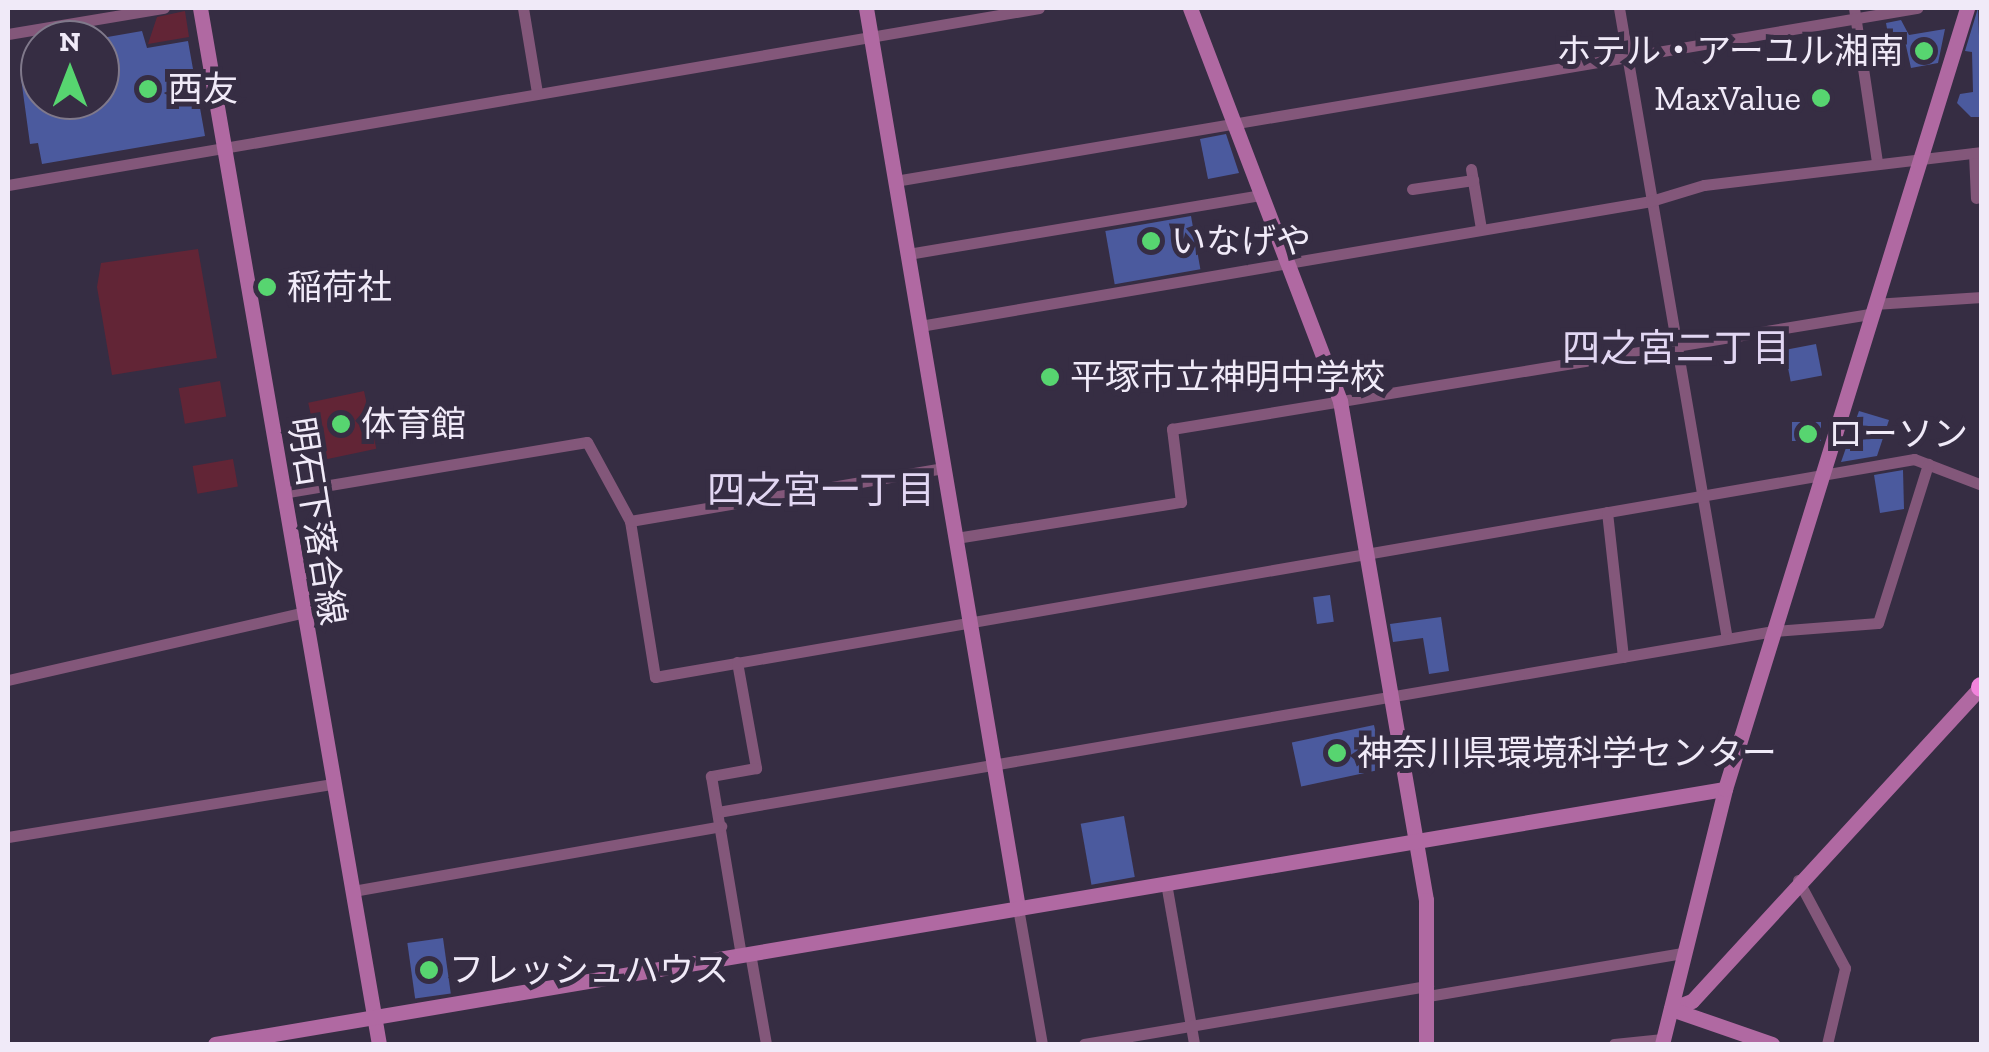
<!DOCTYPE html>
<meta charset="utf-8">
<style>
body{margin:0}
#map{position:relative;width:1989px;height:1052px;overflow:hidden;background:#362d43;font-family:"Zilla Slab","Noto Sans JP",serif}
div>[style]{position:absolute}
.green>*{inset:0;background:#622536;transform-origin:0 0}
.building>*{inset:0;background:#4b5a9e;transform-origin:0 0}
.street>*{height:11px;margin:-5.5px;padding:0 5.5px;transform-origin:5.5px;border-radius:5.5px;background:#83577a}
.secondary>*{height:15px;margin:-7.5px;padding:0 7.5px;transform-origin:7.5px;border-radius:7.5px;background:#b069a2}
.highway>*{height:20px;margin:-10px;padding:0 10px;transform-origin:10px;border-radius:10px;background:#f184dc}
.dots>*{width:28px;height:28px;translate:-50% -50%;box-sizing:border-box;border:5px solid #362d43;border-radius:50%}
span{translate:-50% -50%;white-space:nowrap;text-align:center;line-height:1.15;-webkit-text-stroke:10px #362d43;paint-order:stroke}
.poi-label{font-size:35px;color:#f0eaf8}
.right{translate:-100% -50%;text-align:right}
.left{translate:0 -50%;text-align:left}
.street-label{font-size:35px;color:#f0eaf8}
.neighbourhood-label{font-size:38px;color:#e2d7f3}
.frame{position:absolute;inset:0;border:10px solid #f0eaf8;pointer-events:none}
.north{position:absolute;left:20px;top:20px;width:100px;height:100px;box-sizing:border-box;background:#362d43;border:2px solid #80798b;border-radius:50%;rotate:0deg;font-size:28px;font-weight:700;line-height:40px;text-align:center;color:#f0eaf8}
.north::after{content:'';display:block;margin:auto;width:35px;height:45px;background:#57d570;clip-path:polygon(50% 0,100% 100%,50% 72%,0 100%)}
</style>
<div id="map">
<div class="green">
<i style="clip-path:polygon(185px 11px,189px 37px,148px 44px,157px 17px)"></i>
<i style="clip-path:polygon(198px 249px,217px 358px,112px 375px,97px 287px,101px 263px)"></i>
<i style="left:220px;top:381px;width:36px;height:42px;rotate:80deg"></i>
<i style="left:364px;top:391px;width:59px;height:57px;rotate:78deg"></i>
<i style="left:233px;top:459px;width:28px;height:41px;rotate:80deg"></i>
</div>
<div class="building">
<i style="clip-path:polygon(1978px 8px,1982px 117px,1971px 117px,1957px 103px,1960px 94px,1973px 92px,1972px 52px,1965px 51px)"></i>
<i style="clip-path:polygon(1901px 20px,1909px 35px,1945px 29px,1938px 63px,1911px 68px,1904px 37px,1889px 40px,1886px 23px)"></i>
<i style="clip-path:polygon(142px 31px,147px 48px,188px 41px,205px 136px,42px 164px,38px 143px,30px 144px,21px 78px,27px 69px,40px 65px,40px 100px,100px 100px,106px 48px,96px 39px)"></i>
<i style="clip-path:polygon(1226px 134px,1239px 173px,1208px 179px,1200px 139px)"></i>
<i style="left:1191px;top:216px;width:54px;height:87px;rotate:80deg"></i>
<i style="left:1816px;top:344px;width:32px;height:32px;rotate:79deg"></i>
<i style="clip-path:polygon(1859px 411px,1889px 420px,1877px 456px,1841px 462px)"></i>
<i style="left:1821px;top:422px;width:19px;height:29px;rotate:90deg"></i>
<i style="clip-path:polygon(1903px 470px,1904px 509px,1880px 513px,1874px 475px)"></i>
<i style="left:1330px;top:595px;width:27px;height:17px;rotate:82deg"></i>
<i style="clip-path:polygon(1441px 617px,1449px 671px,1429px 674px,1423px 638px,1393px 642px,1390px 624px)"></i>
<i style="left:1374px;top:725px;width:45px;height:84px;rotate:78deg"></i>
<i style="left:1124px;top:816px;width:62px;height:44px;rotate:80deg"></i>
<i style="left:443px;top:938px;width:56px;height:36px;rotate:82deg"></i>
</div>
<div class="street">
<i style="left:523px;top:8px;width:86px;rotate:80.6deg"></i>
<i style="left:1619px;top:8px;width:640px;rotate:80.29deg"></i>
<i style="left:1854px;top:8px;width:156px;rotate:81.5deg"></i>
<i style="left:8px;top:34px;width:158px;rotate:-9.5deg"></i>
<i style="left:1974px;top:153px;width:45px;rotate:87.5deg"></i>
<i style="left:1471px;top:169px;width:61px;rotate:80.5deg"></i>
<i style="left:895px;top:181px;width:1037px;rotate:-9.61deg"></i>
<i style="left:8px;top:185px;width:1046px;rotate:-9.74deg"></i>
<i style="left:1412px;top:189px;width:62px;rotate:-8.4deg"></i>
<i style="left:908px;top:254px;width:357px;rotate:-9.5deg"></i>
<i style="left:1874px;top:304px;width:108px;rotate:-3.7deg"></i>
<i style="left:920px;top:326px;width:742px;rotate:-9.7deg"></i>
<i style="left:1651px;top:201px;width:55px;rotate:-16.8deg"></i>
<i style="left:1704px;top:185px;width:280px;rotate:-6.8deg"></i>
<i style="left:282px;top:493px;width:309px;rotate:-9.5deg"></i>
<i style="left:587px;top:442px;width:90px;rotate:61.4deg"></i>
<i style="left:630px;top:521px;width:158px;rotate:80.9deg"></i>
<i style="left:655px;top:677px;width:1278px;rotate:-9.82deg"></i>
<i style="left:1914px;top:459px;width:73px;rotate:20.9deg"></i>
<i style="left:1607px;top:512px;width:146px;rotate:83.7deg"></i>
<i style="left:630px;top:521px;width:318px;rotate:-9.6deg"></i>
<i style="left:956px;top:538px;width:228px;rotate:-9.1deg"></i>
<i style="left:1181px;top:502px;width:74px;rotate:-97deg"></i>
<i style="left:1172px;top:429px;width:707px;rotate:-9.36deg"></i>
<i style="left:737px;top:662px;width:108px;rotate:79.8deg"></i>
<i style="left:756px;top:768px;width:46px;rotate:169.9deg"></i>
<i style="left:711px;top:776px;width:181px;rotate:80.5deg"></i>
<i style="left:8px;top:680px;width:301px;rotate:-12.9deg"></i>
<i style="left:718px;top:812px;width:1071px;rotate:-9.73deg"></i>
<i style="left:1774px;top:631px;width:104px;rotate:-4.4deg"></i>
<i style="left:1878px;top:623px;width:167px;rotate:-72.5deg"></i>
<i style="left:8px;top:837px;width:329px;rotate:-9.3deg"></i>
<i style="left:1798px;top:880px;width:100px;rotate:61.9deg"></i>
<i style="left:1845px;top:968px;width:78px;rotate:103.3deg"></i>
<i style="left:1166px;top:883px;width:163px;rotate:80.1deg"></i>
<i style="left:353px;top:891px;width:374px;rotate:-10deg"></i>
<i style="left:1018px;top:908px;width:138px;rotate:80deg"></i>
<i style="left:750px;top:953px;width:92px;rotate:80deg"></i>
<i style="left:1428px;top:996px;width:258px;rotate:-9.6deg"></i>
<i style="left:1084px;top:1044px;width:349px;rotate:-9.6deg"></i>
<i style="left:1614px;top:1044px;width:49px;rotate:-5.8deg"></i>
</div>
<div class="secondary">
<i style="left:200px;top:8px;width:1051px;rotate:80.2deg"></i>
<i style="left:866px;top:8px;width:913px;rotate:80.41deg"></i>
<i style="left:1190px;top:8px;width:421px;rotate:69.1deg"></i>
<i style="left:1340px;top:401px;width:506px;rotate:80.22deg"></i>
<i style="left:1426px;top:900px;width:144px;rotate:90deg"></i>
<i style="left:1671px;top:1009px;width:22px;rotate:-21deg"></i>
<i style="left:1692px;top:1001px;width:428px;rotate:-47.4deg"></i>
<i style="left:1671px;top:1009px;width:107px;rotate:19.1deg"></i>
<i style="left:215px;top:1044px;width:1531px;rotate:-9.59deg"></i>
<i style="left:1662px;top:1044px;width:263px;rotate:-76.1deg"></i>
<i style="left:1725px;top:789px;width:818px;rotate:-72.78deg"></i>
</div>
<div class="highway">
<i style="left:1981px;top:687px;width:1px"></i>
</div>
<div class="dots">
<i style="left:1924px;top:51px;background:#57d570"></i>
<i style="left:148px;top:89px;background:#57d570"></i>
<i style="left:1821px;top:98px;background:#57d570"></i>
<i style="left:1151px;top:241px;background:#57d570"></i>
<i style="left:267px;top:287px;background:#57d570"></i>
<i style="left:1050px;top:377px;background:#57d570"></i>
<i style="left:341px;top:424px;background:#57d570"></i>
<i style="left:1808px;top:434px;background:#57d570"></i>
<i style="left:1337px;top:753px;background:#57d570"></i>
<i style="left:429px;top:970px;background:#57d570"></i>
</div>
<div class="poi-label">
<span class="right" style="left:1904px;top:51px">ホテル・アーユル湘南</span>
<span class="left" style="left:168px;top:89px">西友</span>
<span class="right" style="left:1801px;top:98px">MaxValue</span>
<span class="left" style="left:1171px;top:241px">いなげや</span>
<span class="left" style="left:287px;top:287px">稲荷社</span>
<span class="left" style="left:1070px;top:377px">平塚市立神明中学校</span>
<span class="left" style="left:361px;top:424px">体育館</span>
<span class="left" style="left:1828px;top:434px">ローソン</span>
<span class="left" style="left:1357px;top:753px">神奈川県環境科学センター</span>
<span class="left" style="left:449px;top:970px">フレッシュハウス</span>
</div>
<div class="street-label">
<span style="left:317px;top:521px;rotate:81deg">明石下落合線</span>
</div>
<div class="neighbourhood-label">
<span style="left:1676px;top:349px">四之宮二丁目</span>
<span style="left:821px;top:491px">四之宮一丁目</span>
</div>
<div class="frame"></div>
<div class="north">N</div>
</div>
